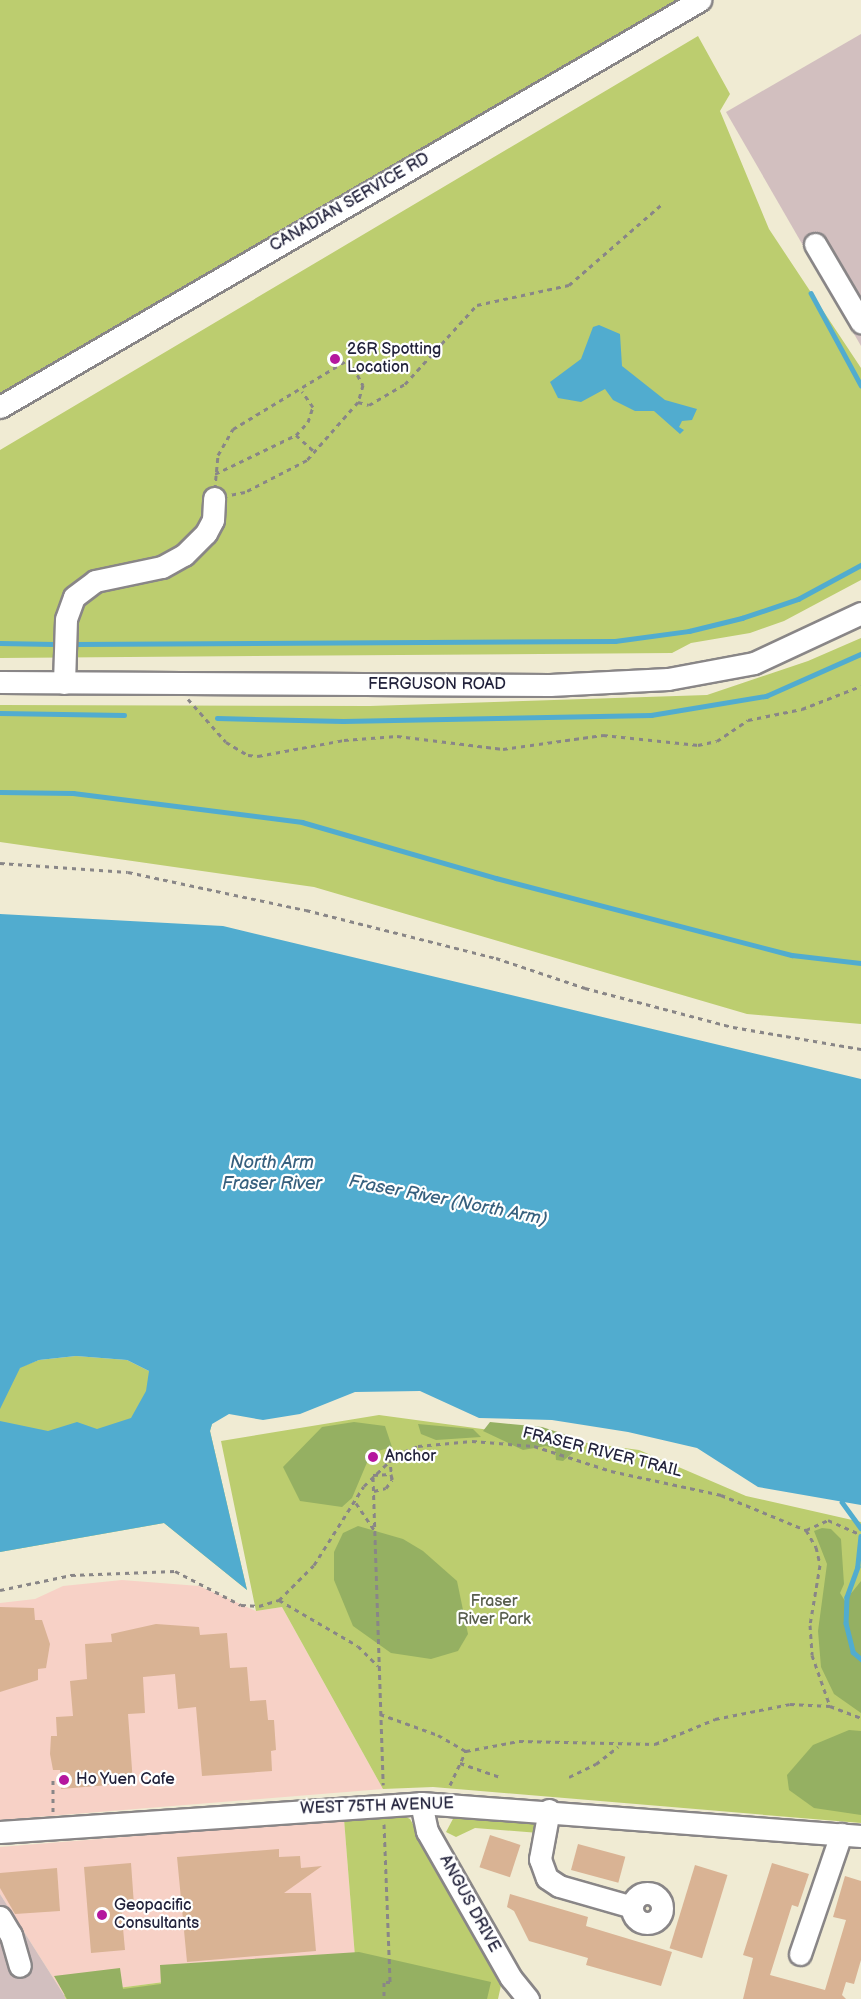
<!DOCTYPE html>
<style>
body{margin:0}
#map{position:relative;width:861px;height:1999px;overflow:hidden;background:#f0ebd3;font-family:"Balsamiq Sans",sans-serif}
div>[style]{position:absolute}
.built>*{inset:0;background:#f7d1c6}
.industrial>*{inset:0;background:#d2bfbf}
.green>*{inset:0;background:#bccd6f}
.forest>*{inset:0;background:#95b062}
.water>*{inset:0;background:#51accf}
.stream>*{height:4.5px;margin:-2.25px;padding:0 2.25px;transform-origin:2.25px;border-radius:2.25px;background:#51accf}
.building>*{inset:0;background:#d9b394;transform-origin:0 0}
.path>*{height:3px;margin-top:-1.5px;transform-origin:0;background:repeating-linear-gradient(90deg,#898687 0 4.5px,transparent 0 9px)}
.roads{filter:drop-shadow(2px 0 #898687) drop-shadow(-2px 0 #898687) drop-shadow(0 2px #898687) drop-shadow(0 -2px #898687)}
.minor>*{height:21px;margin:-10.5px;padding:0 10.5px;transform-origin:10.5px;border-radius:10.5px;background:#fff}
.minor>.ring{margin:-10.5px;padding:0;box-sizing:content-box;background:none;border:21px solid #fff;border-radius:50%}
.dots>*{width:16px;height:16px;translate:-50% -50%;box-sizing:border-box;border:3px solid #fff;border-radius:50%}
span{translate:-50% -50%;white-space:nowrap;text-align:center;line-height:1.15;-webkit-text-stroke:4.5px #fff;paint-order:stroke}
.street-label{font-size:16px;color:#22223b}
.poi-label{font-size:16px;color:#22223b}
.left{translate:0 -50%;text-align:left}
.park-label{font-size:16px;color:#585e4d}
.water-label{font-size:18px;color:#37607e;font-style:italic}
</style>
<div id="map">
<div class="built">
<i style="clip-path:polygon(122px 1580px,199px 1586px,256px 1611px,282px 1607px,383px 1789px,0 1820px,0 1603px,35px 1599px,63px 1586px)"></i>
<i style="clip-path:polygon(344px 1819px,355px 1957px,64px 1995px,0 1894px,0 1847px)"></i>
</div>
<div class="industrial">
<i style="clip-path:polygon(861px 34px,861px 346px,726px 112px)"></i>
<i style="clip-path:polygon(0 1894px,64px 1995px,66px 1999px,0 1999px)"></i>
</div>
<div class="green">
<i style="clip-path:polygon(0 0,680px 0,0 395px)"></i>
<i style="clip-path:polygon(698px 36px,730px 94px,720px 111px,769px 229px,861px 368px,861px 580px,784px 621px,750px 633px,691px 643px,672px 653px,0 658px,0 450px)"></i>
<i style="clip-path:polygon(861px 638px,861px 1024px,747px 1014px,314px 887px,0 842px,0 705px,370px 706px,707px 695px,808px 661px)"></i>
<i style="clip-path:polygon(76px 1356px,127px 1360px,149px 1371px,212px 1424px,210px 1431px,247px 1590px,164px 1523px,0 1552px,0 1382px,20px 1367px,39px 1360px)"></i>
<i style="clip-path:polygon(379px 1415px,639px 1450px,746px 1496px,861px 1522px,861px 1823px,433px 1787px,383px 1789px,282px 1607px,256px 1611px,221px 1441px)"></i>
<i style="clip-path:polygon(402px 1815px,410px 1819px,502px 1981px,498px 1999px,66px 1999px,64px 1995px,355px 1957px,344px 1819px)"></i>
<i style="clip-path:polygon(455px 1815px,535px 1822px,539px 1833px,475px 1828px,456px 1837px,446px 1832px)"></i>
</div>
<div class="forest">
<i style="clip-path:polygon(354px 1422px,385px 1426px,392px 1447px,371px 1453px,352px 1498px,342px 1507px,300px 1501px,283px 1467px,322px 1427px)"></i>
<i style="clip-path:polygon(490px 1422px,542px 1427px,573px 1437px,576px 1450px,563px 1461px,556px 1460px,555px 1449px,546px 1446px,523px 1450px,483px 1431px)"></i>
<i style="clip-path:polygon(418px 1424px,473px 1429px,481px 1437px,436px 1440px,421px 1434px)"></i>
<i style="clip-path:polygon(358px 1526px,403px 1539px,423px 1551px,457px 1581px,468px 1634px,458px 1651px,431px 1659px,391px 1653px,353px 1626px,334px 1580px,334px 1552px,343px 1533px)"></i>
<i style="clip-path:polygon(822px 1528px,831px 1529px,841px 1539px,844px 1584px,840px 1593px,845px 1601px,861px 1581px,861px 1713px,834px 1694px,821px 1667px,818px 1631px,827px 1564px,814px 1531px)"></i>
<i style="clip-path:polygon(849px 1730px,861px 1731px,861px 1815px,814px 1808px,789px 1790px,787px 1775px,813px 1745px)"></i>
<i style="clip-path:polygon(359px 1952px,491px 1982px,487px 1999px,67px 1999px,54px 1976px,120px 1968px,123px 1989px,161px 1984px,160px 1965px)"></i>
</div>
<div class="water">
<i style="clip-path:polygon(599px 325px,620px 334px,622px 366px,665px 400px,697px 409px,692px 420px,682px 421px,679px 427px,684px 430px,680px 434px,654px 411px,635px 411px,613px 400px,605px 389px,581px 402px,558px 398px,550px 382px,581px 359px,593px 327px)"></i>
<i style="clip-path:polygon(0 914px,223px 926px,861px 1079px,861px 1505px,758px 1487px,697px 1448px,628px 1432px,552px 1420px,479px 1418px,420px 1391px,355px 1392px,300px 1414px,263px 1420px,229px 1414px,212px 1424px,210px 1431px,247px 1590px,164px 1523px,0 1552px,0 1421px,48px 1431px,77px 1422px,97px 1429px,131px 1418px,146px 1391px,149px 1371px,127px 1360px,76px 1356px,39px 1360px,20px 1368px,0 1409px)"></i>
</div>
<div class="stream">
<i style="left:811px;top:293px;width:105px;rotate:61.5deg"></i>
<i style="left:0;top:643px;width:54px;rotate:1.1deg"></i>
<i style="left:74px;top:644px;width:541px;rotate:-0.32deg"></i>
<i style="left:615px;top:641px;width:75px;rotate:-7.7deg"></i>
<i style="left:689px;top:631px;width:55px;rotate:-13.8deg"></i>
<i style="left:742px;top:618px;width:59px;rotate:-18.7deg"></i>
<i style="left:798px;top:599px;width:72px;rotate:-28.4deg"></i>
<i style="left:0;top:713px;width:124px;rotate:0.9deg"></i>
<i style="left:217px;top:718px;width:126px;rotate:1.4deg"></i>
<i style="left:343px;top:721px;width:308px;rotate:-1.1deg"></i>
<i style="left:651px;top:715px;width:117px;rotate:-9.4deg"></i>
<i style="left:766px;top:696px;width:104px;rotate:-23.9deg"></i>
<i style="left:0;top:792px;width:73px;rotate:0.8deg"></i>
<i style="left:73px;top:793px;width:231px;rotate:7.2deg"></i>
<i style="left:302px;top:822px;width:202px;rotate:16.1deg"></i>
<i style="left:496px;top:878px;width:306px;rotate:14.6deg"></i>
<i style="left:792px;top:955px;width:69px;rotate:6.6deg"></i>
<i style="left:842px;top:1502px;width:32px;rotate:54deg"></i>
<i style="left:861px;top:1536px;width:31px;rotate:96deg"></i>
<i style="left:858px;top:1567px;width:32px;rotate:110deg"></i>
<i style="left:847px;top:1597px;width:26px;rotate:92deg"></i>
<i style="left:846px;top:1623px;width:30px;rotate:76deg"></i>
<i style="left:853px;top:1652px;width:11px;rotate:41deg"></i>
</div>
<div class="building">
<i style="clip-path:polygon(0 1607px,34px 1608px,35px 1620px,42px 1620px,50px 1644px,46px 1668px,38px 1669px,38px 1680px,0 1692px)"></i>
<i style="clip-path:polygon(156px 1624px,199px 1627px,200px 1635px,227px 1633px,230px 1668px,247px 1667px,250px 1701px,266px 1700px,268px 1720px,274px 1720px,276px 1750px,271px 1751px,272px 1771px,202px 1776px,196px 1707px,178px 1709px,175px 1674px,143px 1677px,145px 1713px,128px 1714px,133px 1783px,61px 1789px,60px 1770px,53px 1770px,50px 1754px,51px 1736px,57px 1736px,56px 1717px,73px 1716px,70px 1681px,87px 1679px,85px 1644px,112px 1642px,111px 1634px)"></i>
<i style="left:490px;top:1835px;width:32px;height:34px;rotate:18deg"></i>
<i style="left:578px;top:1844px;width:49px;height:27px;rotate:15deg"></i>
<i style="clip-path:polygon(279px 1849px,279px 1857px,300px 1856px,301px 1868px,322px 1866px,284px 1893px,311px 1893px,316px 1951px,187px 1962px,177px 1857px)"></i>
<i style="clip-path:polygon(131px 1863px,134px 1905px,121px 1906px,125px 1950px,91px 1953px,84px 1867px)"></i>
<i style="clip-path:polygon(772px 1863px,809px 1874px,798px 1907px,792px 1905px,770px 1975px,825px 1990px,846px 1920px,833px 1917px,845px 1876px,861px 1881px,861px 1960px,854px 1984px,846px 1982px,842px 1995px,846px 1999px,743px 1999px,753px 1958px,743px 1955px)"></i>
<i style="left:695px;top:1865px;width:34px;height:87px;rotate:17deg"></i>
<i style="clip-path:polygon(57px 1868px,60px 1911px,15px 1914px,0 1888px,0 1873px)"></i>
<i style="clip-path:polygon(510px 1894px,588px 1917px,586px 1926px,672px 1952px,661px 1986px,586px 1965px,588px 1958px,529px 1941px,514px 1911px,507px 1907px)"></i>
</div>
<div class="path">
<i style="left:349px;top:359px;width:30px;rotate:62deg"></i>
<i style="left:363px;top:385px;width:18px;rotate:106deg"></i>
<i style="left:358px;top:402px;width:77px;rotate:131.3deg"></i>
<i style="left:307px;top:460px;width:70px;rotate:152.7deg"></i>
<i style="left:245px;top:492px;width:32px;rotate:169deg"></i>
<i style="left:214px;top:498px;width:43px;rotate:-84.7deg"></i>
<i style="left:218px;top:455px;width:30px;rotate:-60deg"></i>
<i style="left:233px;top:429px;width:135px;rotate:-31.1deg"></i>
<i style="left:358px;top:402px;width:11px;rotate:15deg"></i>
<i style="left:369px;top:405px;width:42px;rotate:-30.3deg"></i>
<i style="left:405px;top:384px;width:107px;rotate:-47.7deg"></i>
<i style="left:477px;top:305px;width:94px;rotate:-12.3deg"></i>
<i style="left:569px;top:285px;width:122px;rotate:-41deg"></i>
<i style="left:296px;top:435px;width:18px;rotate:-47deg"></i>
<i style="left:308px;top:422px;width:16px;rotate:-72deg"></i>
<i style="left:313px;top:407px;width:19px;rotate:-125deg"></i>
<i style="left:215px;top:474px;width:90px;rotate:-25.7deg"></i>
<i style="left:296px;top:435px;width:24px;rotate:42deg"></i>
<i style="left:188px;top:699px;width:57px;rotate:48.5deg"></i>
<i style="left:226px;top:742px;width:26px;rotate:31deg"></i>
<i style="left:248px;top:755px;width:10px;rotate:6deg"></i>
<i style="left:258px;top:756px;width:87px;rotate:-10.5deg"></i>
<i style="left:344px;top:740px;width:53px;rotate:-4.3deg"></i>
<i style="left:397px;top:736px;width:107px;rotate:7deg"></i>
<i style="left:503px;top:749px;width:101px;rotate:-8deg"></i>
<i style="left:603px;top:735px;width:96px;rotate:6deg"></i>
<i style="left:698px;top:745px;width:19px;rotate:-12deg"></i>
<i style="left:717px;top:741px;width:37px;rotate:-34deg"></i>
<i style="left:748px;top:720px;width:55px;rotate:-11.5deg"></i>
<i style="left:802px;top:709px;width:63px;rotate:-21.3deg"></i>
<i style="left:0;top:863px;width:128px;rotate:4deg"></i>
<i style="left:128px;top:872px;width:182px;rotate:12.1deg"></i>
<i style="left:306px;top:910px;width:196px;rotate:14.2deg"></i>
<i style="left:496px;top:958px;width:94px;rotate:18.6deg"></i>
<i style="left:585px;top:988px;width:153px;rotate:14.8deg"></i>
<i style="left:733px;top:1027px;width:130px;rotate:9.8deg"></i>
<i style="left:373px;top:1475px;width:18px;rotate:-3deg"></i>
<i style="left:391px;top:1474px;width:5px;rotate:79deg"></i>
<i style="left:373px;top:1477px;width:308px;rotate:88.1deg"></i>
<i style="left:374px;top:1491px;width:12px;rotate:-14deg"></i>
<i style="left:386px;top:1488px;width:10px;rotate:-53deg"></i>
<i style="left:392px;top:1480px;width:20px;rotate:-96deg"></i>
<i style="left:356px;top:1503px;width:34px;rotate:56deg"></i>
<i style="left:806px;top:1530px;width:24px;rotate:-24deg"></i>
<i style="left:828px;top:1520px;width:36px;rotate:24deg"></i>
<i style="left:0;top:1590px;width:73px;rotate:-11.9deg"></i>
<i style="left:71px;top:1575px;width:104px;rotate:-2.2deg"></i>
<i style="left:175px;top:1571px;width:74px;rotate:27.3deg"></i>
<i style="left:241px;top:1605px;width:18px;rotate:3deg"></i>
<i style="left:259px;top:1606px;width:21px;rotate:-17deg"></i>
<i style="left:279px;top:1600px;width:49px;rotate:-45deg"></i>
<i style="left:314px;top:1565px;width:93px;rotate:-57.7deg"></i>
<i style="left:364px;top:1486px;width:45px;rotate:-44.1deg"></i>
<i style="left:396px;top:1455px;width:24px;rotate:-22deg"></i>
<i style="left:418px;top:1446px;width:54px;rotate:-5.3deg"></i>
<i style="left:472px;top:1441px;width:62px;rotate:4.6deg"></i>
<i style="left:534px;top:1446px;width:81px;rotate:18deg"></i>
<i style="left:611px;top:1471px;width:113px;rotate:12.3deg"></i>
<i style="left:721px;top:1495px;width:92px;rotate:22.4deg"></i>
<i style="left:806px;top:1530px;width:20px;rotate:60deg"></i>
<i style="left:816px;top:1547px;width:18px;rotate:77deg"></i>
<i style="left:820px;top:1565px;width:61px;rotate:99.5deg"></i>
<i style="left:810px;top:1625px;width:30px;rotate:86deg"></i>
<i style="left:812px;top:1655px;width:54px;rotate:70.6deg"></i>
<i style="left:279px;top:1600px;width:91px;rotate:30.2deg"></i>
<i style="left:358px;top:1646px;width:28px;rotate:45deg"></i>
<i style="left:380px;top:1714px;width:62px;rotate:19.9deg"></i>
<i style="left:438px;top:1735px;width:32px;rotate:30deg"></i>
<i style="left:466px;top:1751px;width:54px;rotate:-10.7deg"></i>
<i style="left:519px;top:1741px;width:136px;rotate:1.3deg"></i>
<i style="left:655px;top:1744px;width:65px;rotate:-22.6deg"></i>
<i style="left:715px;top:1719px;width:76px;rotate:-11.3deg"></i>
<i style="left:790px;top:1704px;width:40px;rotate:2.9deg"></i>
<i style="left:830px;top:1706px;width:33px;rotate:21deg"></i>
<i style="left:460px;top:1763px;width:42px;rotate:19.3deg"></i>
<i style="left:569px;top:1777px;width:30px;rotate:-26deg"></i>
<i style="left:596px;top:1764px;width:28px;rotate:-38deg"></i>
<i style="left:450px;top:1785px;width:38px;rotate:-65deg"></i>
<i style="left:53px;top:1812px;width:35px;rotate:-90deg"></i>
<i style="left:384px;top:1824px;width:158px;rotate:87.8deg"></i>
<i style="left:390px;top:1982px;width:6px;rotate:180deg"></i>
<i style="left:384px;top:1982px;width:17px;rotate:90deg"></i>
</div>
<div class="roads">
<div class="minor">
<i style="left:815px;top:244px;width:91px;rotate:59.5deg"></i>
<i style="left:0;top:407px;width:810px;rotate:-30.17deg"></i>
<i style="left:0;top:682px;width:550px;rotate:0.31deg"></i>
<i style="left:550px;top:685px;width:118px;rotate:-2.9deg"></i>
<i style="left:668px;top:679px;width:87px;rotate:-10.5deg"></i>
<i style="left:754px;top:663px;width:118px;rotate:-25deg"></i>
<i style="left:64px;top:683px;width:64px;rotate:-88.2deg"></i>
<i style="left:66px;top:619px;width:23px;rotate:-70deg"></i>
<i style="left:74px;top:597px;width:26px;rotate:-37deg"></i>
<i style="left:95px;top:581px;width:68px;rotate:-11.8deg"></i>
<i style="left:162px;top:567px;width:25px;rotate:-29deg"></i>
<i style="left:184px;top:555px;width:31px;rotate:-45deg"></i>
<i style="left:206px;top:533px;width:15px;rotate:-62deg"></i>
<i style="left:213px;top:520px;width:22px;rotate:-87deg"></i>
<i style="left:421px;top:1803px;width:29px;rotate:78deg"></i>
<i style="left:427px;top:1831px;width:169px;rotate:60.3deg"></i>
<i style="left:511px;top:1978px;width:27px;rotate:51deg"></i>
<i style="left:549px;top:1810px;width:50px;rotate:100.4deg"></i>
<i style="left:540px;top:1859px;width:20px;rotate:70deg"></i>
<i style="left:547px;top:1878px;width:14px;rotate:34deg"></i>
<i style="left:559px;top:1886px;width:76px;rotate:16deg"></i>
<i style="left:0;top:1832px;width:422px;rotate:-3.9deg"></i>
<i style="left:421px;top:1803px;width:441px;rotate:4.3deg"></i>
<i class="ring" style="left:632px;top:1893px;width:9px;height:9px"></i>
<i style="left:0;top:1917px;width:21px;rotate:59deg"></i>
<i style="left:11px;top:1935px;width:32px;rotate:74deg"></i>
<i style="left:800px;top:1954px;width:127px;rotate:-71.1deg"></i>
</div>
</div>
<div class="dots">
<i style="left:335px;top:359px;background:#b5179e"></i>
<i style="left:373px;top:1457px;background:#b5179e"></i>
<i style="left:64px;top:1780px;background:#b5179e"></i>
<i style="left:102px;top:1915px;background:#b5179e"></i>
</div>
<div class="street-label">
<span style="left:350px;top:203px;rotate:-30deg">CANADIAN SERVICE RD</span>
<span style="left:437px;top:685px">FERGUSON ROAD</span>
<span style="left:602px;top:1453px;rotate:14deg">FRASER RIVER TRAIL</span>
<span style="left:377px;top:1807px;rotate:-2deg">WEST 75TH AVENUE</span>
<span style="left:469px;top:1904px;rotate:61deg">ANGUS DRIVE</span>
</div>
<div class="poi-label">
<span class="left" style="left:347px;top:359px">26R Spotting<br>Location</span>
<span class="left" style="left:385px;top:1457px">Anchor</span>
<span class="left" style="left:76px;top:1780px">Ho Yuen Cafe</span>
<span class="left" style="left:114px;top:1915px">Geopacific<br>Consultants</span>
</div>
<div class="park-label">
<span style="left:494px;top:1611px">Fraser<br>River Park</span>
</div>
<div class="water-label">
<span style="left:272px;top:1174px">North Arm<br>Fraser River</span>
<span style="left:448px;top:1201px;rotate:11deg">Fraser River (North Arm)</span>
</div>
</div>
